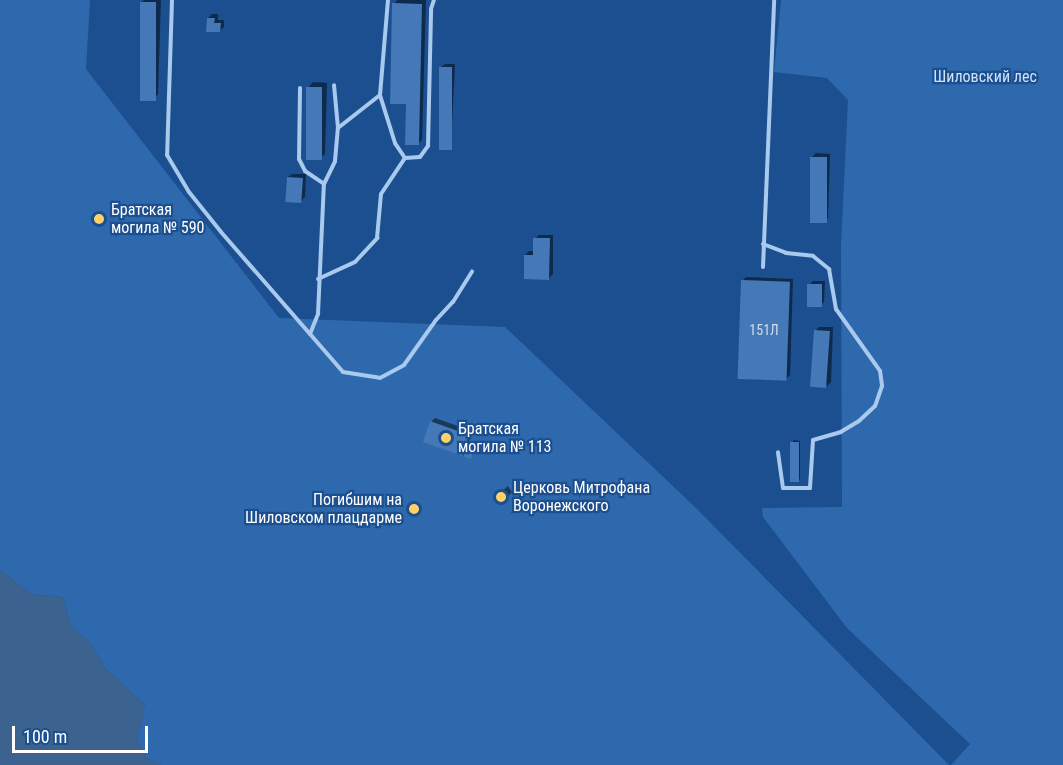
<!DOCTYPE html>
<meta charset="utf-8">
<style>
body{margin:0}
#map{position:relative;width:1063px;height:765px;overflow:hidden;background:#1b4f8f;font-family:"Roboto Condensed",sans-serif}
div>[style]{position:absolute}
.green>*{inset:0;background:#2e69ad}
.water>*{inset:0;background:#3c6290}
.shadow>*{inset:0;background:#0007}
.building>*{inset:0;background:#4478b7;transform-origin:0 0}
.lane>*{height:4px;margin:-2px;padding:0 2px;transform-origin:2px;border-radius:2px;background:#a9c9ee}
.dots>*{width:16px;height:16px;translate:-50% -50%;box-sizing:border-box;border:3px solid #1b4f8f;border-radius:50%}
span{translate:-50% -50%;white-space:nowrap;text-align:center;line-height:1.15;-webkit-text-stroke:4.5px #1b4f8f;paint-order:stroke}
.number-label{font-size:14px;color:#d0dded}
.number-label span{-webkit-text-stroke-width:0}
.park-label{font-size:16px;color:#cfe3fa}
.poi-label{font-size:16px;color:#fff}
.left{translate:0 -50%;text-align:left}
.right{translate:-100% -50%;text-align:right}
.scale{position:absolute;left:12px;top:726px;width:136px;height:27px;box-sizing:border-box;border:3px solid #fff;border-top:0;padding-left:8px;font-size:18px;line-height:21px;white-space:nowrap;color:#fff;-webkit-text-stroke:4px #1b4f8f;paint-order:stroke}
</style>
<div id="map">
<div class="green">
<i style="clip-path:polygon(0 0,90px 0,86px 69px,279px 318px,505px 327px,696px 508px,949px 765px,161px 765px,146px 758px,137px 739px,145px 705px,105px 668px,90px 643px,71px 626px,63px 597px,31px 594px,0 570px)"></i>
<i style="clip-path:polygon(781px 0,1063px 0,1063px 765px,951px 765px,970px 744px,847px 628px,763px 517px,762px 508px,842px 507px,841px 245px,848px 100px,827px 78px,774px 72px)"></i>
</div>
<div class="water">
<i style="clip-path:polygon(0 570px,31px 594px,63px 597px,71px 626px,90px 643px,105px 668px,145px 705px,137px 739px,146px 758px,161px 765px,0 765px)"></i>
</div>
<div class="shadow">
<i style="clip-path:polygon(144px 0,161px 0,158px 94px,153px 100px,141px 3px)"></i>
<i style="clip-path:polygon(397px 0,426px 0,422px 140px,418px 144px,407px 103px,394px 4px)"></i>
<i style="clip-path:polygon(212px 14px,218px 14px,218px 20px,224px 20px,224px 27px,220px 30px,208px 18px)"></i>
<i style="clip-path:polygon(445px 64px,455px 64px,451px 146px,447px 149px,441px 67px)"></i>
<i style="clip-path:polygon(313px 82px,327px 83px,325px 154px,320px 159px,308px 88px)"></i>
<i style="clip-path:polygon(816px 153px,830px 154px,828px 218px,824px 222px,812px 157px)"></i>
<i style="clip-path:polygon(292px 174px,306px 174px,305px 197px,301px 201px,288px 177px)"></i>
<i style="clip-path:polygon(539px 235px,553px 235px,553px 274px,549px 278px,525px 255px,529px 251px,535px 251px,535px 239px)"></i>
<i style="clip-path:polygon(746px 277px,793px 279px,790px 375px,786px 379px,742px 281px)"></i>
<i style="clip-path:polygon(813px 281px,825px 281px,824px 302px,820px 306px,809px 285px)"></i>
<i style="clip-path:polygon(819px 327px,833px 327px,831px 382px,827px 386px,815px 331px)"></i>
<i style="clip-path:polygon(435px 418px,472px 431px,469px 441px,477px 444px,474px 453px,470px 457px,431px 422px)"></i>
<i style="clip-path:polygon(794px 440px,800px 441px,800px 479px,797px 481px,792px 443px)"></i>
<i style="clip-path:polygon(508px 486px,512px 492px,507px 498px,496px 496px)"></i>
</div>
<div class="building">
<i style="left:140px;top:2px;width:16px;height:99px"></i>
<i style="clip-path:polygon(392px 3px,422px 4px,419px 145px,405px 145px,406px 104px,390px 104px)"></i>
<i style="clip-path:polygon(207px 18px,215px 18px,214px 23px,221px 23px,220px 32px,206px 32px)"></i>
<i style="left:439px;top:67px;width:13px;height:83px"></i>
<i style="left:306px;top:87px;width:16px;height:73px"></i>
<i style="left:810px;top:157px;width:17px;height:66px"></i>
<i style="left:287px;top:177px;width:16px;height:25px;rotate:4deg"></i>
<i style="clip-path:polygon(533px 238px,550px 238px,549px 280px,524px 279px,524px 255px,533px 255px)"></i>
<i style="left:741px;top:280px;width:49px;height:99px;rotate:2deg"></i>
<i style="left:807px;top:284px;width:15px;height:23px"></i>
<i style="left:814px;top:330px;width:16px;height:57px;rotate:4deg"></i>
<i style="clip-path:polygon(430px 421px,469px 435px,466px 445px,474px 448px,471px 459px,423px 442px)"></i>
<i style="left:790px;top:442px;width:9px;height:40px"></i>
<i style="left:502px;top:491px;width:10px;height:9px;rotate:53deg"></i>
</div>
<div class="lane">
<i style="left:172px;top:0;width:155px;rotate:91.8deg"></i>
<i style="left:167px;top:155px;width:43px;rotate:59.3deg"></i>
<i style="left:189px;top:192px;width:51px;rotate:51.3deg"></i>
<i style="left:221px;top:232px;width:135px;rotate:48.9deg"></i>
<i style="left:310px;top:334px;width:22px;rotate:-68deg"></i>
<i style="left:318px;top:314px;width:130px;rotate:-87.4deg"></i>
<i style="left:324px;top:184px;width:25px;rotate:-64deg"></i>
<i style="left:335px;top:161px;width:33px;rotate:-85deg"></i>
<i style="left:338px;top:128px;width:43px;rotate:-95.3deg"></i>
<i style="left:300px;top:88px;width:71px;rotate:90.8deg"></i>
<i style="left:299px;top:159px;width:13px;rotate:63deg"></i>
<i style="left:305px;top:171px;width:23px;rotate:34deg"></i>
<i style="left:338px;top:128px;width:53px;rotate:-38.2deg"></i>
<i style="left:380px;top:95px;width:95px;rotate:-85.2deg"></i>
<i style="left:405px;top:158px;width:15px;rotate:-4deg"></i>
<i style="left:420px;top:157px;width:14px;rotate:-54deg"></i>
<i style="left:428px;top:146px;width:137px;rotate:-88.7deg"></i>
<i style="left:431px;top:9px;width:9px;rotate:-72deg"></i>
<i style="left:763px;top:244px;width:25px;rotate:21deg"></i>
<i style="left:786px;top:253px;width:27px;rotate:6deg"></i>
<i style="left:813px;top:256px;width:21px;rotate:39deg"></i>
<i style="left:829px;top:269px;width:41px;rotate:80.1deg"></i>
<i style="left:836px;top:309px;width:76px;rotate:54.6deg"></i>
<i style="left:880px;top:371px;width:15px;rotate:82deg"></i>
<i style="left:882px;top:386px;width:21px;rotate:109deg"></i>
<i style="left:875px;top:406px;width:22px;rotate:137deg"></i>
<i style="left:859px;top:421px;width:21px;rotate:149deg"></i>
<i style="left:841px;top:432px;width:29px;rotate:164deg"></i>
<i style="left:813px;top:440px;width:48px;rotate:93.6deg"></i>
<i style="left:810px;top:488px;width:27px;rotate:180deg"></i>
<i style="left:783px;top:488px;width:36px;rotate:-98deg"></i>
<i style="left:763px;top:267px;width:267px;rotate:-87.6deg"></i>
<i style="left:318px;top:279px;width:41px;rotate:-24.7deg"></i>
<i style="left:355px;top:262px;width:33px;rotate:-47deg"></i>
<i style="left:377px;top:238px;width:44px;rotate:-84.8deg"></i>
<i style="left:381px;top:194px;width:43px;rotate:-56.3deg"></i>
<i style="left:405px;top:158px;width:18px;rotate:-124deg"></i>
<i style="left:395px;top:143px;width:50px;rotate:-107.4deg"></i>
<i style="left:310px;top:334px;width:50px;rotate:49deg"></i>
<i style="left:343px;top:372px;width:37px;rotate:9deg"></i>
<i style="left:380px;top:378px;width:27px;rotate:-28deg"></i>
<i style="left:404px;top:365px;width:55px;rotate:-54.6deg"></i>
<i style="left:436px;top:320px;width:25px;rotate:-47deg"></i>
<i style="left:453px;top:302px;width:36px;rotate:-58deg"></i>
</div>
<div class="dots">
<i style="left:99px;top:219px;background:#ffd166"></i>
<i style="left:446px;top:438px;background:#ffd166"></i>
<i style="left:501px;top:497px;background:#ffd166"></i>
<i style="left:414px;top:509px;background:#ffd166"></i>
</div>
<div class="number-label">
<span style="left:764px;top:330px">151Л</span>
</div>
<div class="park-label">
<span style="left:985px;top:77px">Шиловский лес</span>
</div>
<div class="poi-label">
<span class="left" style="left:111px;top:219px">Братская<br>могила № 590</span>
<span class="left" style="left:458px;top:438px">Братская<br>могила № 113</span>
<span class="left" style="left:513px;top:497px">Церковь Митрофана<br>Воронежского</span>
<span class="right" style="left:402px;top:509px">Погибшим на<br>Шиловском плацдарме</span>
</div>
<div class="scale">100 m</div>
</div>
